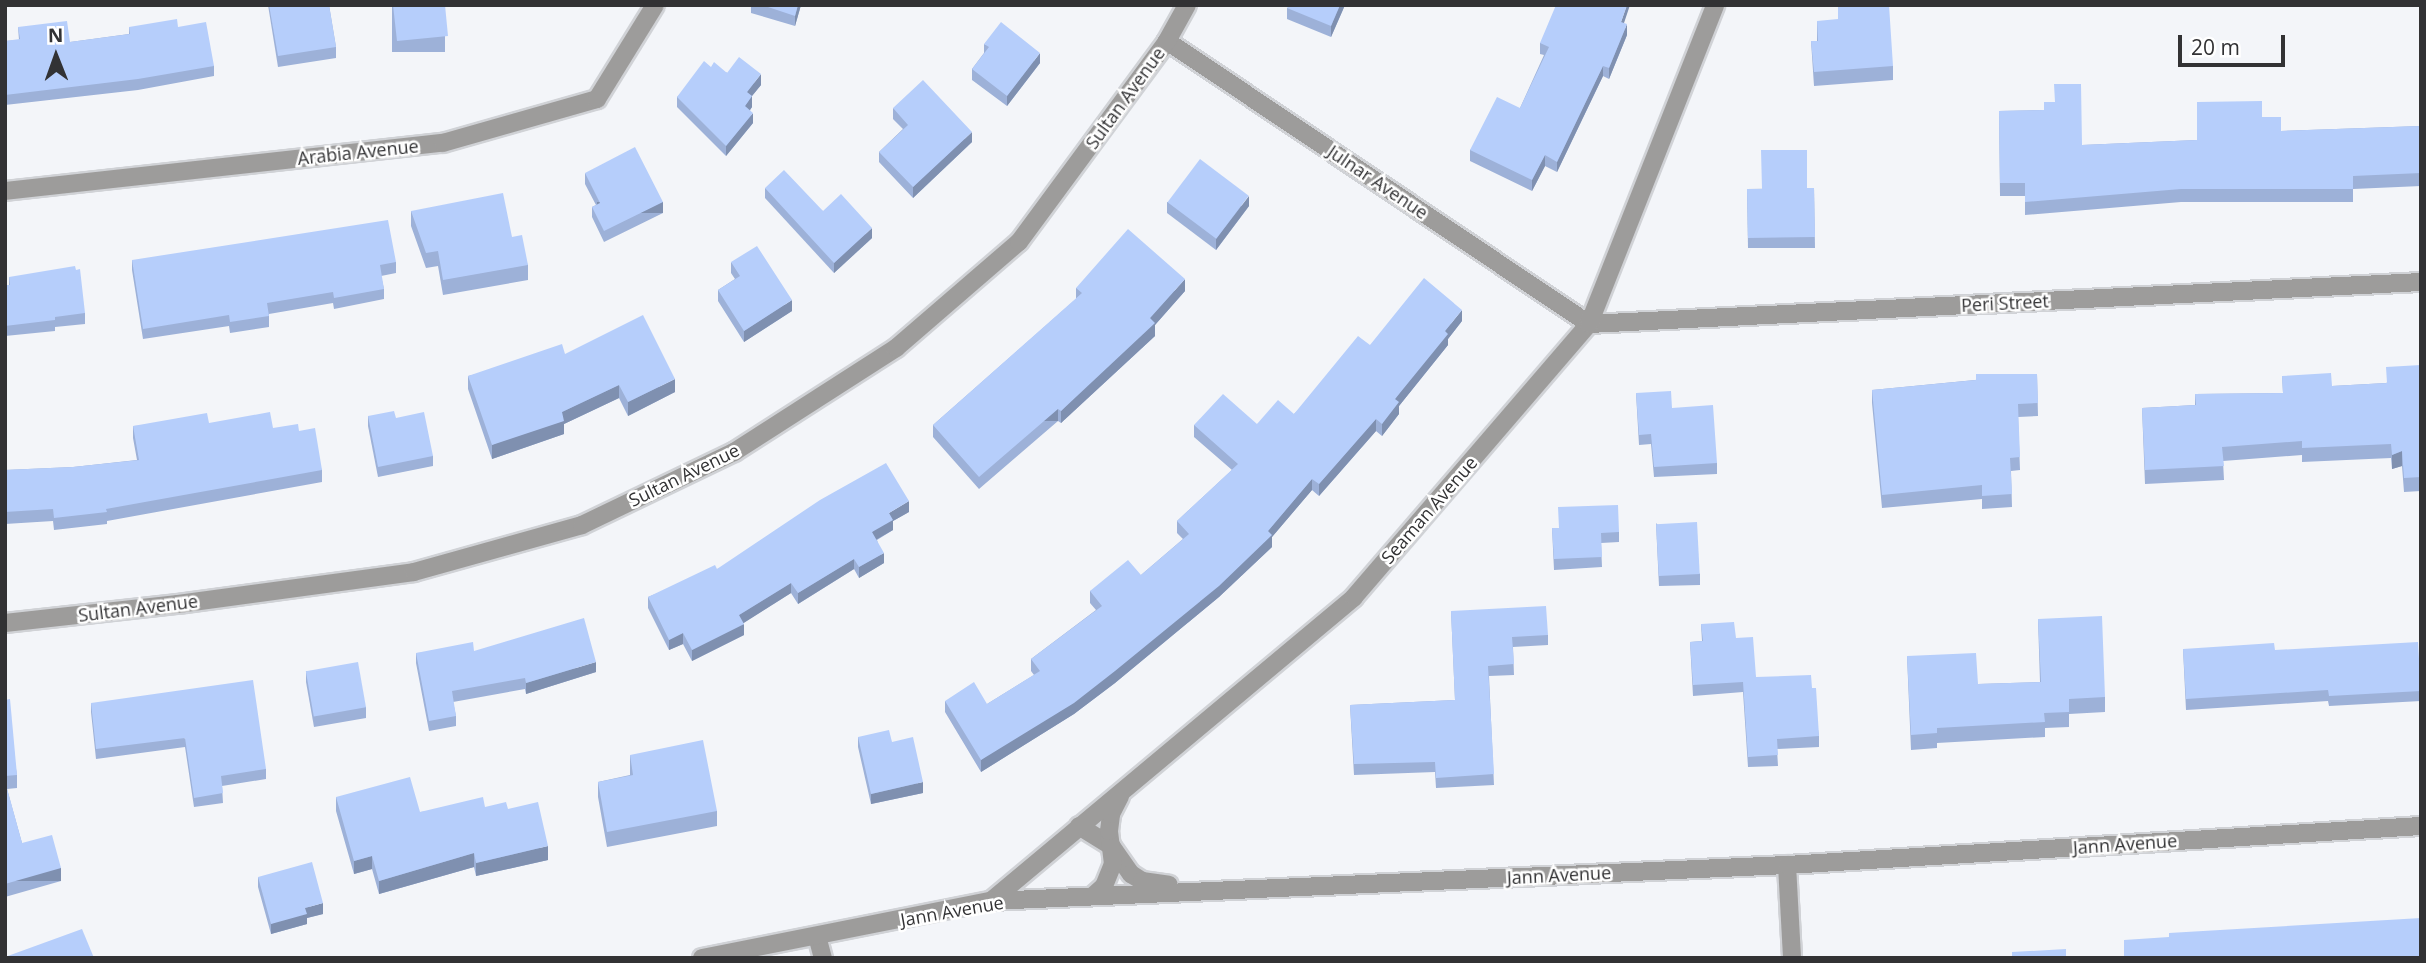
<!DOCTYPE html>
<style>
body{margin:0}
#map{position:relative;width:2426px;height:963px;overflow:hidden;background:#f3f5f9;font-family:"Open Sans",sans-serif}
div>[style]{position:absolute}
.roads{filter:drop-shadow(2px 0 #d0d2d6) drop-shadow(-2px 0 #d0d2d6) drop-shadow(0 2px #d0d2d6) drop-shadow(0 -2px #d0d2d6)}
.minor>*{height:18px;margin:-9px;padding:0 9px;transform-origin:9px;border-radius:9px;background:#9d9c9b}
.wall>*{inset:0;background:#9db1d8;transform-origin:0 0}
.shaded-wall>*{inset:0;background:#7f90b0;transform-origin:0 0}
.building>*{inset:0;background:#b6cefb;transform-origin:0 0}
span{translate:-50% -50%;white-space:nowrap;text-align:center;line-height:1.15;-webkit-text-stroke:5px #fff;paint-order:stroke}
.street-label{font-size:18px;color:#323234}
.frame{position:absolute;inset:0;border:7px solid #323234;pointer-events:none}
.north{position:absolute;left:21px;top:21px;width:70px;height:70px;-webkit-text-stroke:5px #fff;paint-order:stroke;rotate:359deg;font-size:19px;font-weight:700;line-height:28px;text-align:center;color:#323234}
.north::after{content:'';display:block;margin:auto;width:24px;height:32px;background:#323234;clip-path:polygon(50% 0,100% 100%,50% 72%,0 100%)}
.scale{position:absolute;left:2178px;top:35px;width:107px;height:32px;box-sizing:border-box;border:4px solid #323234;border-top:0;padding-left:9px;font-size:21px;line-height:24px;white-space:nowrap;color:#323234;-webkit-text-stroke:5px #fff;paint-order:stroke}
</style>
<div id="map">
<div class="roads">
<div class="minor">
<i style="left:1167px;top:41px;width:508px;rotate:33.85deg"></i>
<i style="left:1589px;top:324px;width:833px;rotate:-2.89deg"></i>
<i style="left:5px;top:191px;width:441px;rotate:-6.3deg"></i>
<i style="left:443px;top:143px;width:160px;rotate:-15.9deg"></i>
<i style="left:597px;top:99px;width:110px;rotate:-58.3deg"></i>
<i style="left:5px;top:623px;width:174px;rotate:-6.3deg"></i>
<i style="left:178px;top:604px;width:238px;rotate:-7.7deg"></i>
<i style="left:414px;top:572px;width:174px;rotate:-15.6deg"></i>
<i style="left:582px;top:525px;width:169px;rotate:-25.7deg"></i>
<i style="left:734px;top:452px;width:193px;rotate:-32.7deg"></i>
<i style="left:896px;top:348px;width:162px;rotate:-40.8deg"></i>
<i style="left:1019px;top:242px;width:250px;rotate:-53.6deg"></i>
<i style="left:1167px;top:41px;width:41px;rotate:-60.9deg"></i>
<i style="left:1079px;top:826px;width:39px;rotate:32deg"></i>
<i style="left:1112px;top:847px;width:33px;rotate:55deg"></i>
<i style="left:1131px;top:874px;width:13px;rotate:32deg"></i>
<i style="left:1142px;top:881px;width:27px;rotate:8deg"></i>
<i style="left:1787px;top:865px;width:93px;rotate:86.9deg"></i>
<i style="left:1093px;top:896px;width:15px;rotate:-42deg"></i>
<i style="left:1104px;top:886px;width:24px;rotate:-68deg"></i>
<i style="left:1113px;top:864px;width:33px;rotate:-97deg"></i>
<i style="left:1109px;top:831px;width:17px;rotate:-83deg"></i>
<i style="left:1111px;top:814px;width:20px;rotate:-63deg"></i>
<i style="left:991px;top:901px;width:473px;rotate:-39.9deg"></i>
<i style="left:1354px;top:597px;width:360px;rotate:-49.3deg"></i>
<i style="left:1589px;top:324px;width:343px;rotate:-68.4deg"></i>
<i style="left:817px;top:936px;width:23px;rotate:75deg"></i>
<i style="left:702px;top:958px;width:295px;rotate:-11.2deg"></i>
<i style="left:991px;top:901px;width:797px;rotate:-2.59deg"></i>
<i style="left:1787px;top:865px;width:635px;rotate:-3.52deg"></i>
</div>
</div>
<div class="wall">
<i style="clip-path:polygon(268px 5px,329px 5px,336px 47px,336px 58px,278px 67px)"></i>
<i style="left:392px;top:5px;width:53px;height:47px"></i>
<i style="clip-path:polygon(751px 5px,801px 5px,795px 26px,751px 13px)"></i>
<i style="clip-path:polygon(1345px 5px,1331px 37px,1287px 19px,1287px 8px)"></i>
<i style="clip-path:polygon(1817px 21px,1893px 66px,1893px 80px,1814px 86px,1811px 41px,1817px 41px)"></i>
<i style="clip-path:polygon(1624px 23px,1627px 35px,1609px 79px,1603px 76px,1557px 172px,1545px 166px,1532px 191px,1470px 161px,1470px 150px,1520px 108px,1544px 55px,1540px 54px,1540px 43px)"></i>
<i style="clip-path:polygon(18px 27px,70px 42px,129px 34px,129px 27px,178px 27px,214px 66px,214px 76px,138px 90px,5px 105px,5px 41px,19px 40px)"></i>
<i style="clip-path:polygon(984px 44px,1040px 63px,1007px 106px,972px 80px,972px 69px,984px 53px)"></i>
<i style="clip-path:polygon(711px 67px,761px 85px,752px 96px,752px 107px,750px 110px,753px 123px,726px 156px,677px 107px,677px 97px)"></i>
<i style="clip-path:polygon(893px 108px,972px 142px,913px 198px,879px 162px,879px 152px,903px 129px,893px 119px)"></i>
<i style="clip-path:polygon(2044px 110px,2082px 145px,2197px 140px,2262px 117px,2281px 131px,2421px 126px,2421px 186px,2353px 189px,2353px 202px,2181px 202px,2025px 215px,2025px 196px,2000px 196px,1999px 111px)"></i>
<i style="clip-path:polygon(585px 173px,663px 213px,604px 242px,592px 217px,592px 207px,596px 205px,585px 184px)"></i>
<i style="clip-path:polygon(765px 188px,823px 211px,872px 238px,834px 273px,765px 198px)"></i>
<i style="clip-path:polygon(1807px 188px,1814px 188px,1815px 248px,1748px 248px,1747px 189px)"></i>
<i style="clip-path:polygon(1167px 202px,1249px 206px,1216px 250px,1167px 213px)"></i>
<i style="clip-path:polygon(411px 211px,512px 237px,528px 265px,528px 280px,443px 295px,438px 266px,426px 268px,411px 226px)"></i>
<i style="clip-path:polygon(132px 260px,396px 262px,396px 273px,381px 276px,384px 289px,384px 299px,334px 309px,333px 303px,269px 314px,269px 327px,230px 333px,229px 326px,143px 339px,132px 270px)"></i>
<i style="clip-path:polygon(731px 262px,792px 311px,744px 342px,718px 301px,718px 290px,735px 279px,731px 273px)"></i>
<i style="clip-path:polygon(9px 277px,85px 313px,85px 324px,55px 327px,55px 331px,5px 336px,5px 285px,9px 285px)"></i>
<i style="clip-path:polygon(1076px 288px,1185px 291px,1155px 325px,1155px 336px,1061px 423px,1058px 421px,979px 489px,933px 437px,933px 425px,1076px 299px)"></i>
<i style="clip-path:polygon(1462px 321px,1448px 339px,1448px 345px,1399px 406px,1399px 414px,1382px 436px,1376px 431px,1319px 496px,1312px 490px,1272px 537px,1272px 547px,1219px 597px,1115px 683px,1074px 714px,981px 772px,945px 712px,945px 701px,987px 704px,1034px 675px,1031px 671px,1031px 659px,1096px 610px,1090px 603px,1090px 591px,1141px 575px,1183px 539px,1177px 533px,1177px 521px,1232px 470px,1194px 437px,1194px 425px,1257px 424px,1294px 414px,1370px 345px)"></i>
<i style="clip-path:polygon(565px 354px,675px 392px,628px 416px,619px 398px,564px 424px,564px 434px,492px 459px,468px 389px,468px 376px)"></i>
<i style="clip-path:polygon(2421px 365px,2421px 491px,2404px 492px,2402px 466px,2392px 469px,2391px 458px,2302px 462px,2302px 455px,2223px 461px,2224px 480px,2145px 484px,2142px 408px,2195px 405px,2195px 394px,2283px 393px,2282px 376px,2332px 386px,2386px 383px)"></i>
<i style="clip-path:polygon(2037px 374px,2038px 416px,2018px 417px,2020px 470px,2011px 471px,2012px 507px,1982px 509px,1982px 499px,1882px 508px,1872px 403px,1872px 390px)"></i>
<i style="clip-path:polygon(1636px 393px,1672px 408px,1717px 463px,1717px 474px,1654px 477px,1651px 444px,1639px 445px)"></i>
<i style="clip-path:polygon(368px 416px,396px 418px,433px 456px,433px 466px,378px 477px,368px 426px)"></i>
<i style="clip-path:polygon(209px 423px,299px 431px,322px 470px,322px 482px,107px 521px,107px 524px,54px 530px,53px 521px,5px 524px,5px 470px,73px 467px,137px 460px,133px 438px,133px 426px)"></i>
<i style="clip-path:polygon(909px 512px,893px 521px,893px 530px,877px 540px,884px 563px,859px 578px,854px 569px,798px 604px,791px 593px,743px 623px,744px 635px,692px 661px,683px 644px,669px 650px,648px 608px,648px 597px,717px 569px)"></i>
<i style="clip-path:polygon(1656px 523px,1700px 574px,1700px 585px,1659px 586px)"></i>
<i style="clip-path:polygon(1552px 528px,1619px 532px,1619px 542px,1601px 543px,1602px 567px,1554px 570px)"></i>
<i style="clip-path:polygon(1451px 611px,1548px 635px,1548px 645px,1513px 647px,1514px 675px,1489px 676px,1494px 785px,1436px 788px,1435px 772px,1354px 775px,1350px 705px,1455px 700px)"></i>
<i style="clip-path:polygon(2038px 619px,2105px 697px,2105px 712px,2069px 714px,2069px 727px,2045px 728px,2045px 737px,1937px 743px,1937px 748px,1911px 750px,1907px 656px,1978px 684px,2040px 682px)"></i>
<i style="clip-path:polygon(1701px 624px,1736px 638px,1756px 677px,1812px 688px,1819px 736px,1819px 747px,1777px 749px,1778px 766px,1748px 767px,1743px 692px,1693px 696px,1690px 642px,1702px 641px)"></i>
<i style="clip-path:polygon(2183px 649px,2275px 650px,2421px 681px,2421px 701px,2329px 706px,2328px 701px,2186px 710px)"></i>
<i style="clip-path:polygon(474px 651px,596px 672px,526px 694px,525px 689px,453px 702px,456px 716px,456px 726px,429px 731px,416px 663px,416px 653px)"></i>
<i style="clip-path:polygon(306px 671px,366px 707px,366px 718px,314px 727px,306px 682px)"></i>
<i style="clip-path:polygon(5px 700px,17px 775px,17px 788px,7px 789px,22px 843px,61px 881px,5px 897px)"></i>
<i style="clip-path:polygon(91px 703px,266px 769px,266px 779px,222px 786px,223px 803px,194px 807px,185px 747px,96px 759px,91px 712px)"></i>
<i style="clip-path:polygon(858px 737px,892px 742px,923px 793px,871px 804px,858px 747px)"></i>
<i style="clip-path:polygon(630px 755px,717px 811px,717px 826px,607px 847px,598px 797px,598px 782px,630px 775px)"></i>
<i style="clip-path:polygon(336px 797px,420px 812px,485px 807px,508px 809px,548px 860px,476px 876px,474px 867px,379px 894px,372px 869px,354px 874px,336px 811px)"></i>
<i style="clip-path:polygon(258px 877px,323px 914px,307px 918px,307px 924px,271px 934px,258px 887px)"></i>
</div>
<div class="shaded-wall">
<i style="clip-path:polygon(798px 5px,801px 5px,795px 26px,795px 16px)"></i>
<i style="clip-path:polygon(1340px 5px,1345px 5px,1331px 37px,1331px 26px)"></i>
<i style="clip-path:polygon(1627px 5px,1630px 5px,1621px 32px,1621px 22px)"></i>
<i style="clip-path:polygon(1627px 24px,1627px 35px,1609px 79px,1609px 68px)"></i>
<i style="clip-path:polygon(1040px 53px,1040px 63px,1007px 106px,1007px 96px)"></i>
<i style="clip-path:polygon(1603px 66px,1603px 76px,1557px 172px,1557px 162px)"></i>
<i style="clip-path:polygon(761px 74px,761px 85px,747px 102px,747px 92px)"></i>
<i style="clip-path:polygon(752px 96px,752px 107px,745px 117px,745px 106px)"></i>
<i style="clip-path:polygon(753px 113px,753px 123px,726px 156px,726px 146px)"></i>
<i style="clip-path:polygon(972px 132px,972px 142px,913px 198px,913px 187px)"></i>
<i style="clip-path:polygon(1545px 155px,1545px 166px,1532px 191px,1532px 180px)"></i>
<i style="clip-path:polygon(1249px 196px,1249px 206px,1216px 250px,1216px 239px)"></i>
<i style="left:663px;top:202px;width:11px;height:66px;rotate:90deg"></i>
<i style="clip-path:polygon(872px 228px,872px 238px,834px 273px,834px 263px)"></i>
<i style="clip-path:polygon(1185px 279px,1185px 291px,1155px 325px,1155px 336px,1061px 423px,1061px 411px,1150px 318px)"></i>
<i style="clip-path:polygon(792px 300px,792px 311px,744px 342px,744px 331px)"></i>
<i style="clip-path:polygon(1462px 310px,1462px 321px,1448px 339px,1448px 345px,1399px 406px,1399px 414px,1382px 436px,1382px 424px,1395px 399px,1445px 331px)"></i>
<i style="clip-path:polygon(675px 379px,675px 392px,628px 416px,628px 402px)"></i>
<i style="clip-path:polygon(619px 385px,619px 398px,564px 424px,564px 434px,492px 459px,492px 445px)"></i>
<i style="left:1058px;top:409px;width:12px;height:104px;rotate:90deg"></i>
<i style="clip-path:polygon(1376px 419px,1376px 431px,1319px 496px,1319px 484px)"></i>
<i style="clip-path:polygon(2402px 451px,2402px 466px,2392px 469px,2392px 455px)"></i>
<i style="clip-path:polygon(1312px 479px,1312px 490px,1272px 537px,1272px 547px,1219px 597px,1115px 683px,1074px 714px,981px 772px,981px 760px,1268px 531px)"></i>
<i style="clip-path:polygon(909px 501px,909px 512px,893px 521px,893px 530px,872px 542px,872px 532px,889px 513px)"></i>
<i style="clip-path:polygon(884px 553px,884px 563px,859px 578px,859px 567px)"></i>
<i style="clip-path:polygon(854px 559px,854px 569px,798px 604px,798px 593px)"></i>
<i style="clip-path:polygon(791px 583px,791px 593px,739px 626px,739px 615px)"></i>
<i style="clip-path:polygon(744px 624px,744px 635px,692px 661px,692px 650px)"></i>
<i style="clip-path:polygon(683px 633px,683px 644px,669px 650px,669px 640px)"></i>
<i style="clip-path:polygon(596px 662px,596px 672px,526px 694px,526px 683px)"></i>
<i style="clip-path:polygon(923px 782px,923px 793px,871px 804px,871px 794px)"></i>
<i style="clip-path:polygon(548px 846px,548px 860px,476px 876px,476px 863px)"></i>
<i style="clip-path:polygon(474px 853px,474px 867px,379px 894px,379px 881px)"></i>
<i style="clip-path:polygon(372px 856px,372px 869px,354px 874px,354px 861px)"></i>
<i style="left:61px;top:868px;width:13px;height:58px;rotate:90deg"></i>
<i style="clip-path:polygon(323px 903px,323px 914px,307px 918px,307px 924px,271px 934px,271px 924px,305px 908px)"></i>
</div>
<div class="building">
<i style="clip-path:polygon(269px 5px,329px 5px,336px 47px,278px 56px)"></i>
<i style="clip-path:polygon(393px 5px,445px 5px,448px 36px,397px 41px)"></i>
<i style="clip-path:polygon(762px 5px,798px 5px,795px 16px)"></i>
<i style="clip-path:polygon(1289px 5px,1340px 5px,1331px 26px,1287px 8px)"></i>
<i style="clip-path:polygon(1556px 5px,1627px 5px,1621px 22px,1627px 24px,1609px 68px,1603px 66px,1557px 162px,1545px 155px,1532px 180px,1470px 150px,1497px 97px,1520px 108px,1549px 47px,1540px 43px)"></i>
<i style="clip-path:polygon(1838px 5px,1889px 5px,1893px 66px,1814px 72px,1811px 41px,1818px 41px,1817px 21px,1838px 19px)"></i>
<i style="clip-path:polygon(177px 19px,178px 27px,206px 22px,214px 66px,138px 79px,5px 95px,5px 41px,20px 39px,18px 27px,67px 21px,70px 42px,130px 34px,129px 27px)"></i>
<i style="clip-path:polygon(1001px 22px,1040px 53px,1007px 96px,972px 69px,989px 47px,984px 44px)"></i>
<i style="clip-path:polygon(739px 57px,761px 74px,747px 92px,752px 96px,745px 106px,753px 113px,726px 146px,677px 97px,704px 61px,711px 67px,714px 62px,727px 73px)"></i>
<i style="clip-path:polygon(923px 80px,972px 132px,913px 187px,879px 152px,908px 125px,893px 108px)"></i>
<i style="clip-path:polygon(2054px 84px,2081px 84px,2082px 145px,2197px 140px,2197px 102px,2262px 101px,2262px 117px,2281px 117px,2281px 131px,2421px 126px,2421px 173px,2353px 176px,2353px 189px,2181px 189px,2025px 202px,2025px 183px,2000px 183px,1999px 111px,2044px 110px,2044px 102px,2055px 102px)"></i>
<i style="clip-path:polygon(635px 147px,663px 202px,604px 231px,592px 207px,600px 203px,585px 173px)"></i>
<i style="clip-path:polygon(1761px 150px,1807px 150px,1807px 188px,1814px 188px,1815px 237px,1748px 238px,1747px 189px,1762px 189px)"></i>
<i style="left:1200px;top:159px;width:61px;height:54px;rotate:37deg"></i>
<i style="clip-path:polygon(784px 170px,823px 211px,841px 194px,872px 228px,834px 263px,765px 188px)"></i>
<i style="clip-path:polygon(503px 193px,512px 237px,522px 235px,528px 265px,443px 280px,438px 251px,426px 253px,411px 211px)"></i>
<i style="clip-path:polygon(388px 220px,396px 262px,380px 265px,384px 289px,334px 298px,333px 292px,267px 303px,269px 316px,230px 322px,229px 315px,143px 329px,132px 260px)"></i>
<i style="clip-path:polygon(1128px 229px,1185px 279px,1150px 318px,1155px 323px,1061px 411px,1058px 409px,979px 477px,933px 425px,1082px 293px,1076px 288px)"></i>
<i style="clip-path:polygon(757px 246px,792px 300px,744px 331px,718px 290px,740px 276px,731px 262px)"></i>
<i style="clip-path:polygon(75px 266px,76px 270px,80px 269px,85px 313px,55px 317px,55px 320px,5px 326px,5px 285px,10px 285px,9px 277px)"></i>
<i style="clip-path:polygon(1424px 278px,1462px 310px,1445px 331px,1448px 334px,1395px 399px,1399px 402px,1382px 424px,1376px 419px,1319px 484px,1312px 479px,1268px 531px,1272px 535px,1219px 586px,1115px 671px,1074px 703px,981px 760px,945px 701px,974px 682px,987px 704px,1040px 671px,1031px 659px,1102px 606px,1090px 591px,1128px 560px,1141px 575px,1189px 534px,1177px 521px,1238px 464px,1194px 425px,1223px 394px,1257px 424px,1278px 400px,1294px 414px,1358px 336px,1370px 345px)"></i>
<i style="clip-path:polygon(643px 315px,675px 379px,628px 402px,619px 385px,562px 412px,564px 421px,492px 445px,468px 376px,562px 344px,565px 354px)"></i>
<i style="clip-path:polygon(2421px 365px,2421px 477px,2404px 478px,2402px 451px,2392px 455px,2391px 444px,2302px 448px,2302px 441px,2222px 447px,2224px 466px,2145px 470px,2142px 408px,2196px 405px,2195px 394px,2283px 393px,2282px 376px,2331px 373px,2332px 386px,2387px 383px,2386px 367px)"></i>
<i style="clip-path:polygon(1976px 374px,2037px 374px,2038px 403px,2018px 404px,2020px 457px,2010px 458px,2012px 494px,1982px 496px,1982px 485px,1882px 495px,1872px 390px,1976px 380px)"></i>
<i style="clip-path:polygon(1671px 391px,1672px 408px,1713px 405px,1717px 463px,1654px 467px,1651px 434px,1639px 435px,1636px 393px)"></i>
<i style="clip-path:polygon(394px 411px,396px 418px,424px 412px,433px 456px,378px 467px,368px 416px)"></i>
<i style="clip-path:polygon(270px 412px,273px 428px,298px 424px,299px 431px,315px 428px,322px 470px,106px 509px,107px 512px,54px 518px,53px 509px,5px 512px,5px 470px,73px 467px,139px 460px,133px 426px,207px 413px,209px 423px)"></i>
<i style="clip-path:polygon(886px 463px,909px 501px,889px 513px,893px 520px,872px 532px,884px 553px,859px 567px,854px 559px,798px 593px,791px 583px,739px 615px,744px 624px,692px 650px,683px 633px,669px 640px,648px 597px,715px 565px,717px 569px,820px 500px)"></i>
<i style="clip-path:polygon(1618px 505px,1619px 532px,1601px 533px,1602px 557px,1554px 559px,1552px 528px,1559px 528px,1558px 507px)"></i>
<i style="left:1697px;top:522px;width:52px;height:41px;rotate:87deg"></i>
<i style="clip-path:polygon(1546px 606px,1548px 635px,1512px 637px,1514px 664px,1488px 666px,1494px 774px,1436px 778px,1435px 762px,1354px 764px,1350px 705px,1455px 700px,1451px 611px)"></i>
<i style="clip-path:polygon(2102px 616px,2105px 697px,2069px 699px,2069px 712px,2044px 713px,2045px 722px,1937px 728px,1937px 733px,1911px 735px,1907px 656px,1976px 653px,1978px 684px,2041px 682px,2038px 619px)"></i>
<i style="clip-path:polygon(584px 618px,596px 662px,526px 683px,525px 678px,452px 691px,456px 716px,429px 721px,416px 653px,473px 642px,474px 651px)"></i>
<i style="clip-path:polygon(1734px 622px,1736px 638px,1753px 637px,1756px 677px,1811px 675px,1812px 688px,1816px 688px,1819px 736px,1777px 739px,1778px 755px,1748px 757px,1743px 682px,1693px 685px,1690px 642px,1703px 641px,1701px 624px)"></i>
<i style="clip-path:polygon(2418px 642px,2421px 691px,2329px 696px,2328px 690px,2186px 699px,2183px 649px,2274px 643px,2275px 650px)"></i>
<i style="left:358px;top:662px;width:46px;height:53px;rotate:80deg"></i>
<i style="clip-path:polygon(253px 680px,266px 769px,221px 776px,223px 793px,194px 798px,185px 738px,96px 749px,91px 703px)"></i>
<i style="clip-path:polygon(10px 699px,17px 775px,5px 776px,5px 700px)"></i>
<i style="clip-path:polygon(889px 730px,892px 742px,913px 737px,923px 782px,871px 794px,858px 737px)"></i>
<i style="clip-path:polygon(703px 740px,717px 811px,607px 832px,598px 782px,633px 775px,630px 755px)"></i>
<i style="clip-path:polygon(410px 777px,420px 812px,483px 797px,485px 807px,506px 802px,508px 809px,538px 802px,548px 846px,476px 863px,474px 853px,379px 881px,372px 856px,354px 861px,336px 797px)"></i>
<i style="clip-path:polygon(5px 781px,22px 843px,52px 835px,61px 868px,5px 884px)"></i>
<i style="clip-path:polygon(312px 862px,323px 903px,305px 908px,307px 914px,271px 924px,258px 877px)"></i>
<i style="clip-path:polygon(2421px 918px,2421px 958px,2118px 958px,2124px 957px,2124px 940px,2169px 937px,2169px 933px)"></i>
<i style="clip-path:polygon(82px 929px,94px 958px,5px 958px,5px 957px)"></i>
<i style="clip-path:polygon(2066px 949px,2066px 958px,2012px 958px,2012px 952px)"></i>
</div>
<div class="street-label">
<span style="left:1125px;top:98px;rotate:-54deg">Sultan Avenue</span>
<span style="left:358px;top:152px;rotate:-6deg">Arabia Avenue</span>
<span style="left:1378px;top:182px;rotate:34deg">Julnar Avenue</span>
<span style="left:2005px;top:303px;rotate:-3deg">Peri Street</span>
<span style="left:684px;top:475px;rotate:-26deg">Sultan Avenue</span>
<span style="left:1429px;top:510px;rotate:-49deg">Seaman Avenue</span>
<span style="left:138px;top:608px;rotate:-7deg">Sultan Avenue</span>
<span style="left:2125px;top:844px;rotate:-4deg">Jann Avenue</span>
<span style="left:1559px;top:875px;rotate:-3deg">Jann Avenue</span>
<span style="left:952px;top:911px;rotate:-10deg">Jann Avenue</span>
</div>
<div class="frame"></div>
<div class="north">N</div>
<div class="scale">20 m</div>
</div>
